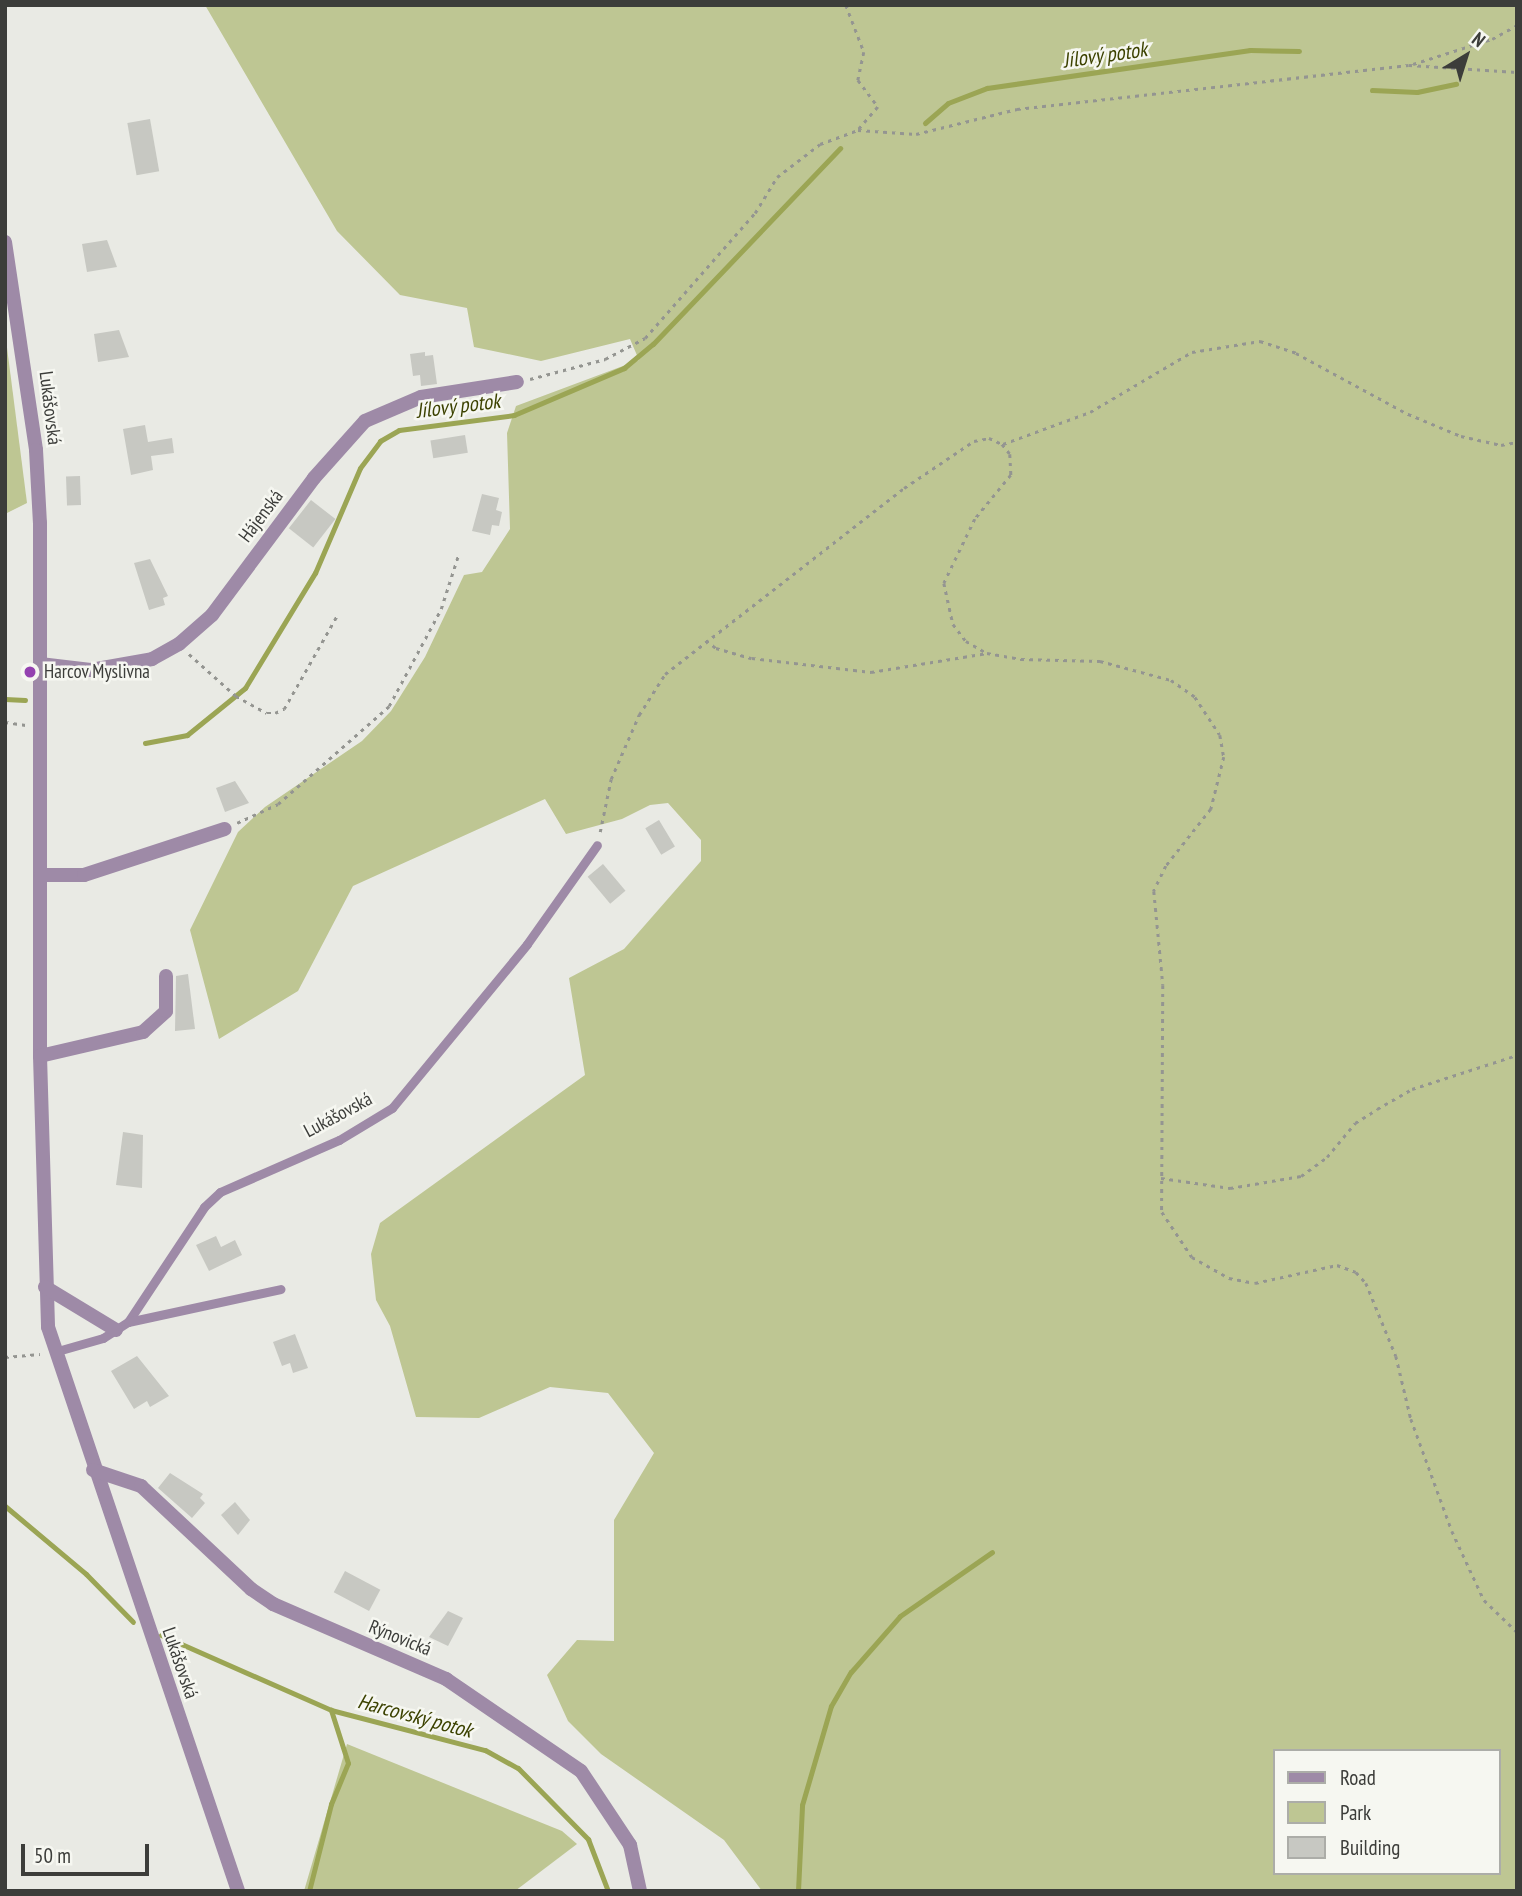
<!DOCTYPE html>
<meta charset="utf-8">
<style>
body{margin:0}
#map{position:relative;width:1522px;height:1896px;overflow:hidden;background:#e9eae4;font-family:"PT Sans Narrow",sans-serif}
div>[style]{position:absolute}
.green>*{inset:0;background:#bec693}
.stream>*{height:5px;margin:-2.5px;padding:0 2.5px;transform-origin:2.5px;border-radius:2.5px;background:#9ba554}
.building>*{inset:0;background:#c7c8c2;transform-origin:0 0}
.path>*{height:2.5px;margin-top:-1.25px;transform-origin:0;background:repeating-linear-gradient(90deg,#949591 0 3.5px,transparent 0 8.5px)}
.lane>*{height:9px;margin:-4.5px;padding:0 4.5px;transform-origin:4.5px;border-radius:4.5px;background:#9e8aa7}
.street>*{height:14px;margin:-7px;padding:0 7px;transform-origin:7px;border-radius:7px;background:#9e8aa7}
.dots>*{width:19px;height:19px;translate:-50% -50%;box-sizing:border-box;border:4px solid #f6f7f1;border-radius:50%}
span{translate:-50% -50%;white-space:nowrap;text-align:center;line-height:1.15;-webkit-text-stroke:5px #f6f7f1;paint-order:stroke}
.street-label{font-size:19px;color:#3c3d3a}
.poi-label{font-size:19px;color:#3c3d3a}
.left{translate:0 -50%;text-align:left}
.water-label{font-size:21px;color:#3c4200;font-style:italic}
.frame{position:absolute;inset:0;border:7px solid #3c3d3a;pointer-events:none}
.legend{position:absolute;left:1273px;top:1749px;width:228px;height:126px;box-sizing:border-box;background:#f6f7f1;border:2px solid #acada8;margin:0;padding:9px 12px;list-style:none;font-size:21px;color:#3c3d3a}
.legend li{display:flex;align-items:center;gap:14px;height:35px}
.legend b{width:35px;border:2px solid #acada8}
.north{position:absolute;left:1431px;top:21px;width:70px;height:70px;-webkit-text-stroke:5px #f6f7f1;paint-order:stroke;rotate:38deg;font-size:19px;font-weight:700;line-height:28px;text-align:center;color:#3c3d3a}
.north::after{content:'';display:block;margin:auto;width:24px;height:32px;background:#3c3d3a;clip-path:polygon(50% 0,100% 100%,50% 72%,0 100%)}
.scale{position:absolute;left:21px;top:1844px;width:128px;height:32px;box-sizing:border-box;border:4px solid #3c3d3a;border-top:0;padding-left:9px;font-size:21px;line-height:24px;white-space:nowrap;color:#3c3d3a;-webkit-text-stroke:5px #f6f7f1;paint-order:stroke}
</style>
<div id="map">
<div class="green">
<i style="clip-path:polygon(evenodd,205px 5px,1517px 5px,1517px 1891px,762px 1891px,724px 1840px,601px 1754px,568px 1721px,547px 1675px,577px 1640px,614px 1641px,614px 1520px,654px 1453px,608px 1393px,550px 1387px,479px 1418px,416px 1417px,390px 1326px,376px 1300px,371px 1254px,380px 1223px,585px 1075px,569px 978px,624px 949px,701px 861px,701px 840px,668px 803px,650px 805px,622px 819px,566px 834px,545px 799px,353px 886px,298px 991px,219px 1039px,190px 930px,238px 832px,265px 807px,362px 741px,391px 711px,425px 657px,464px 575px,482px 572px,510px 529px,507px 433px,516px 406px,639px 360px,630px 339px,541px 361px,474px 347px,467px 308px,400px 295px,337px 231px,205px 5px,1275px 1751px,1499px 1751px,1499px 1873px,1275px 1873px,1275px 1751px)"></i>
<i style="clip-path:polygon(5px 332px,27px 503px,5px 514px)"></i>
<i style="clip-path:polygon(347px 1744px,562px 1831px,577px 1844px,515px 1891px,304px 1891px)"></i>
</div>
<div class="stream">
<i style="left:1372px;top:90px;width:45px;rotate:2.5deg"></i>
<i style="left:1417px;top:92px;width:40px;rotate:-12deg"></i>
<i style="left:925px;top:123px;width:30px;rotate:-41deg"></i>
<i style="left:948px;top:103px;width:42px;rotate:-21deg"></i>
<i style="left:987px;top:88px;width:266px;rotate:-8.2deg"></i>
<i style="left:1250px;top:50px;width:49px;rotate:1.2deg"></i>
<i style="left:5px;top:699px;width:20px;rotate:3deg"></i>
<i style="left:145px;top:743px;width:43px;rotate:-10.8deg"></i>
<i style="left:187px;top:735px;width:75px;rotate:-39deg"></i>
<i style="left:245px;top:688px;width:135px;rotate:-58.7deg"></i>
<i style="left:315px;top:573px;width:114px;rotate:-66.8deg"></i>
<i style="left:360px;top:468px;width:34px;rotate:-53deg"></i>
<i style="left:380px;top:441px;width:22px;rotate:-30deg"></i>
<i style="left:399px;top:430px;width:116px;rotate:-7.4deg"></i>
<i style="left:514px;top:415px;width:120px;rotate:-23.1deg"></i>
<i style="left:624px;top:368px;width:38px;rotate:-40deg"></i>
<i style="left:653px;top:344px;width:271px;rotate:-46.3deg"></i>
<i style="left:5px;top:1506px;width:106px;rotate:40deg"></i>
<i style="left:86px;top:1574px;width:67px;rotate:45.6deg"></i>
<i style="left:161px;top:1635px;width:186px;rotate:23.8deg"></i>
<i style="left:331px;top:1710px;width:159px;rotate:14.6deg"></i>
<i style="left:485px;top:1750px;width:38px;rotate:29deg"></i>
<i style="left:518px;top:1768px;width:100px;rotate:45.4deg"></i>
<i style="left:588px;top:1839px;width:56px;rotate:69deg"></i>
<i style="left:309px;top:1891px;width:90px;rotate:-75.8deg"></i>
<i style="left:331px;top:1804px;width:44px;rotate:-67.5deg"></i>
<i style="left:348px;top:1763px;width:56px;rotate:-107.8deg"></i>
<i style="left:798px;top:1891px;width:86px;rotate:-87.3deg"></i>
<i style="left:802px;top:1805px;width:103px;rotate:-73.7deg"></i>
<i style="left:831px;top:1706px;width:39px;rotate:-60deg"></i>
<i style="left:851px;top:1672px;width:74px;rotate:-48.8deg"></i>
<i style="left:900px;top:1616px;width:112px;rotate:-34.8deg"></i>
</div>
<div class="building">
<i style="left:150px;top:119px;width:53px;height:23px;rotate:80deg"></i>
<i style="clip-path:polygon(107px 240px,117px 267px,87px 272px,82px 244px)"></i>
<i style="clip-path:polygon(119px 330px,129px 357px,98px 362px,94px 334px)"></i>
<i style="clip-path:polygon(425px 352px,425px 356px,433px 355px,437px 384px,421px 386px,420px 375px,413px 376px,410px 354px)"></i>
<i style="clip-path:polygon(145px 425px,148px 442px,172px 438px,174px 453px,151px 456px,153px 470px,131px 475px,123px 429px)"></i>
<i style="left:465px;top:435px;width:18px;height:35px;rotate:81deg"></i>
<i style="left:80px;top:476px;width:29px;height:14px;rotate:88deg"></i>
<i style="clip-path:polygon(482px 494px,499px 498px,496px 510px,502px 512px,499px 526px,492px 525px,490px 535px,472px 531px)"></i>
<i style="left:311px;top:500px;width:31px;height:36px;rotate:38deg"></i>
<i style="clip-path:polygon(150px 559px,168px 596px,163px 598px,165px 605px,149px 610px,134px 563px)"></i>
<i style="clip-path:polygon(235px 781px,249px 803px,225px 812px,216px 788px)"></i>
<i style="left:659px;top:820px;width:31px;height:16px;rotate:59deg"></i>
<i style="left:603px;top:864px;width:35px;height:20px;rotate:50deg"></i>
<i style="clip-path:polygon(188px 974px,195px 1029px,175px 1031px,176px 976px)"></i>
<i style="clip-path:polygon(123px 1132px,143px 1135px,142px 1188px,116px 1185px)"></i>
<i style="clip-path:polygon(216px 1236px,221px 1247px,235px 1240px,242px 1255px,209px 1271px,196px 1245px)"></i>
<i style="clip-path:polygon(295px 1334px,308px 1368px,293px 1373px,290px 1363px,282px 1366px,273px 1342px)"></i>
<i style="clip-path:polygon(137px 1356px,169px 1396px,150px 1407px,147px 1401px,134px 1409px,111px 1371px)"></i>
<i style="clip-path:polygon(170px 1473px,203px 1494px,200px 1498px,205px 1503px,192px 1518px,158px 1488px)"></i>
<i style="clip-path:polygon(235px 1502px,250px 1520px,238px 1535px,221px 1515px)"></i>
<i style="left:345px;top:1571px;width:40px;height:24px;rotate:28deg"></i>
<i style="clip-path:polygon(448px 1611px,463px 1618px,448px 1646px,429px 1637px)"></i>
</div>
<div class="path">
<i style="left:846px;top:5px;width:50px;rotate:69deg"></i>
<i style="left:864px;top:52px;width:29px;rotate:102deg"></i>
<i style="left:858px;top:80px;width:34px;rotate:53deg"></i>
<i style="left:878px;top:107px;width:30px;rotate:131deg"></i>
<i style="left:1413px;top:64px;width:83px;rotate:-17.6deg"></i>
<i style="left:1492px;top:39px;width:29px;rotate:-29deg"></i>
<i style="left:530px;top:379px;width:78px;rotate:-14.9deg"></i>
<i style="left:605px;top:359px;width:45px;rotate:-27.7deg"></i>
<i style="left:645px;top:338px;width:167px;rotate:-48.7deg"></i>
<i style="left:755px;top:213px;width:42px;rotate:-58.6deg"></i>
<i style="left:777px;top:177px;width:54px;rotate:-37.5deg"></i>
<i style="left:820px;top:144px;width:40px;rotate:-20.2deg"></i>
<i style="left:858px;top:130px;width:58px;rotate:3.9deg"></i>
<i style="left:916px;top:134px;width:104px;rotate:-13.9deg"></i>
<i style="left:1017px;top:109px;width:394px;rotate:-6.4deg"></i>
<i style="left:1409px;top:65px;width:108px;rotate:3.7deg"></i>
<i style="left:1003px;top:444px;width:93px;rotate:-20.2deg"></i>
<i style="left:1090px;top:412px;width:118px;rotate:-30.5deg"></i>
<i style="left:1192px;top:352px;width:69px;rotate:-9.2deg"></i>
<i style="left:1260px;top:341px;width:38px;rotate:18deg"></i>
<i style="left:1296px;top:353px;width:128px;rotate:28.6deg"></i>
<i style="left:1408px;top:414px;width:57px;rotate:22.5deg"></i>
<i style="left:1461px;top:436px;width:41px;rotate:12.7deg"></i>
<i style="left:1501px;top:445px;width:16px;rotate:-11deg"></i>
<i style="left:706px;top:640px;width:13px;rotate:39deg"></i>
<i style="left:716px;top:648px;width:37px;rotate:16deg"></i>
<i style="left:752px;top:658px;width:120px;rotate:6.7deg"></i>
<i style="left:871px;top:672px;width:118px;rotate:-9.3deg"></i>
<i style="left:189px;top:654px;width:63px;rotate:41.8deg"></i>
<i style="left:236px;top:696px;width:35px;rotate:29deg"></i>
<i style="left:267px;top:713px;width:8px"></i>
<i style="left:275px;top:713px;width:10px;rotate:-24deg"></i>
<i style="left:284px;top:709px;width:109px;rotate:-60.4deg"></i>
<i style="left:5px;top:722px;width:21px;rotate:8deg"></i>
<i style="left:237px;top:823px;width:45px;rotate:-24.9deg"></i>
<i style="left:278px;top:804px;width:148px;rotate:-41.4deg"></i>
<i style="left:389px;top:706px;width:110px;rotate:-61.8deg"></i>
<i style="left:441px;top:609px;width:59px;rotate:-72.2deg"></i>
<i style="left:600px;top:832px;width:54px;rotate:-78.3deg"></i>
<i style="left:611px;top:779px;width:70px;rotate:-66.4deg"></i>
<i style="left:639px;top:715px;width:49px;rotate:-57.6deg"></i>
<i style="left:665px;top:674px;width:303px;rotate:-37.9deg"></i>
<i style="left:904px;top:488px;width:84px;rotate:-33.9deg"></i>
<i style="left:974px;top:441px;width:15px;rotate:-11deg"></i>
<i style="left:989px;top:438px;width:14px;rotate:25deg"></i>
<i style="left:1002px;top:444px;width:13px;rotate:51deg"></i>
<i style="left:1010px;top:454px;width:21px;rotate:87deg"></i>
<i style="left:1011px;top:475px;width:57px;rotate:129.3deg"></i>
<i style="left:975px;top:519px;width:71px;rotate:115.8deg"></i>
<i style="left:944px;top:583px;width:42px;rotate:77.6deg"></i>
<i style="left:953px;top:624px;width:21px;rotate:53deg"></i>
<i style="left:966px;top:641px;width:24px;rotate:30deg"></i>
<i style="left:987px;top:653px;width:35px;rotate:10deg"></i>
<i style="left:1021px;top:659px;width:79px;rotate:1.5deg"></i>
<i style="left:1100px;top:661px;width:73px;rotate:15deg"></i>
<i style="left:1171px;top:680px;width:29px;rotate:35deg"></i>
<i style="left:1195px;top:697px;width:45px;rotate:56.7deg"></i>
<i style="left:1220px;top:735px;width:22px;rotate:80deg"></i>
<i style="left:1224px;top:757px;width:54px;rotate:104deg"></i>
<i style="left:1211px;top:809px;width:73px;rotate:128.3deg"></i>
<i style="left:1166px;top:866px;width:28px;rotate:116deg"></i>
<i style="left:1154px;top:891px;width:94px;rotate:84.5deg"></i>
<i style="left:1163px;top:985px;width:227px;rotate:90.3deg"></i>
<i style="left:1162px;top:1212px;width:54px;rotate:56.3deg"></i>
<i style="left:1192px;top:1257px;width:43px;rotate:29.6deg"></i>
<i style="left:1229px;top:1278px;width:26px;rotate:11deg"></i>
<i style="left:1255px;top:1283px;width:84px;rotate:-12.4deg"></i>
<i style="left:1337px;top:1265px;width:20px;rotate:20deg"></i>
<i style="left:1356px;top:1272px;width:15px;rotate:48deg"></i>
<i style="left:1366px;top:1283px;width:79px;rotate:67.7deg"></i>
<i style="left:1396px;top:1356px;width:65px;rotate:76.6deg"></i>
<i style="left:1411px;top:1419px;width:119px;rotate:69.9deg"></i>
<i style="left:1452px;top:1531px;width:76px;rotate:65.1deg"></i>
<i style="left:1484px;top:1600px;width:46px;rotate:44.1deg"></i>
<i style="left:1161px;top:1178px;width:70px;rotate:8.2deg"></i>
<i style="left:1230px;top:1188px;width:72px;rotate:-9.6deg"></i>
<i style="left:1301px;top:1176px;width:32px;rotate:-36deg"></i>
<i style="left:1327px;top:1157px;width:44px;rotate:-50.5deg"></i>
<i style="left:1355px;top:1123px;width:26px;rotate:-32deg"></i>
<i style="left:1377px;top:1109px;width:40px;rotate:-29.7deg"></i>
<i style="left:1412px;top:1089px;width:110px;rotate:-17.9deg"></i>
<i style="left:5px;top:1357px;width:35px;rotate:-5deg"></i>
</div>
<div class="lane">
<i style="left:128px;top:1322px;width:138px;rotate:-56.5deg"></i>
<i style="left:204px;top:1207px;width:22px;rotate:-43deg"></i>
<i style="left:220px;top:1192px;width:130px;rotate:-23.6deg"></i>
<i style="left:339px;top:1140px;width:62px;rotate:-31.1deg"></i>
<i style="left:392px;top:1108px;width:212px;rotate:-50.5deg"></i>
<i style="left:527px;top:944px;width:121px;rotate:-54.7deg"></i>
<i style="left:54px;top:1352px;width:51px;rotate:-15.9deg"></i>
<i style="left:103px;top:1338px;width:30px;rotate:-33deg"></i>
<i style="left:128px;top:1322px;width:156px;rotate:-12.2deg"></i>
</div>
<div class="street">
<i style="left:5px;top:242px;width:210px;rotate:81.5deg"></i>
<i style="left:36px;top:450px;width:73px;rotate:86.9deg"></i>
<i style="left:40px;top:523px;width:533px;rotate:90deg"></i>
<i style="left:40px;top:1056px;width:271px;rotate:88.3deg"></i>
<i style="left:48px;top:1327px;width:595px;rotate:71.38deg"></i>
<i style="left:40px;top:664px;width:51px;rotate:6.7deg"></i>
<i style="left:91px;top:670px;width:62px;rotate:-10.2deg"></i>
<i style="left:152px;top:659px;width:31px;rotate:-29deg"></i>
<i style="left:179px;top:644px;width:44px;rotate:-41.3deg"></i>
<i style="left:212px;top:615px;width:171px;rotate:-53.3deg"></i>
<i style="left:314px;top:478px;width:76px;rotate:-48.2deg"></i>
<i style="left:365px;top:421px;width:61px;rotate:-23.2deg"></i>
<i style="left:421px;top:397px;width:97px;rotate:-8.9deg"></i>
<i style="left:41px;top:875px;width:43px"></i>
<i style="left:84px;top:875px;width:148px;rotate:-18.1deg"></i>
<i style="left:40px;top:1056px;width:106px;rotate:-13.1deg"></i>
<i style="left:143px;top:1032px;width:31px;rotate:-42deg"></i>
<i style="left:166px;top:1011px;width:35px;rotate:-90deg"></i>
<i style="left:45px;top:1287px;width:83px;rotate:31.2deg"></i>
<i style="left:93px;top:1470px;width:51px;rotate:18.4deg"></i>
<i style="left:141px;top:1486px;width:151px;rotate:43.1deg"></i>
<i style="left:251px;top:1589px;width:27px;rotate:34deg"></i>
<i style="left:273px;top:1604px;width:189px;rotate:23.4deg"></i>
<i style="left:446px;top:1679px;width:163px;rotate:34.3deg"></i>
<i style="left:581px;top:1771px;width:89px;rotate:56.5deg"></i>
<i style="left:630px;top:1845px;width:47px;rotate:77.7deg"></i>
</div>
<div class="dots">
<i style="left:30px;top:672px;background:#9442b0"></i>
</div>
<div class="street-label">
<span style="left:50px;top:408px;rotate:83deg">Lukášovská</span>
<span style="left:261px;top:516px;rotate:-53deg">Hájenská</span>
<span style="left:338px;top:1115px;rotate:-28deg">Lukášovská</span>
<span style="left:400px;top:1638px;rotate:22deg">Rýnovická</span>
<span style="left:180px;top:1663px;rotate:71deg">Lukášovská</span>
</div>
<div class="poi-label">
<span class="left" style="left:44px;top:672px">Harcov Myslivna</span>
</div>
<div class="water-label">
<span style="left:1105px;top:55px;rotate:-8deg">Jílový potok</span>
<span style="left:458px;top:406px;rotate:-7deg">Jílový potok</span>
<span style="left:415px;top:1716px;rotate:15deg">Harcovský potok</span>
</div>
<div class="frame"></div>
<ul class="legend">
<li><b style="height:9px;background:#9e8aa7"></b>Road</li>
<li><b style="height:19px;background:#bec693"></b>Park</li>
<li><b style="height:19px;background:#c7c8c2"></b>Building</li>
</ul>
<div class="north">N</div>
<div class="scale">50 m</div>
</div>
